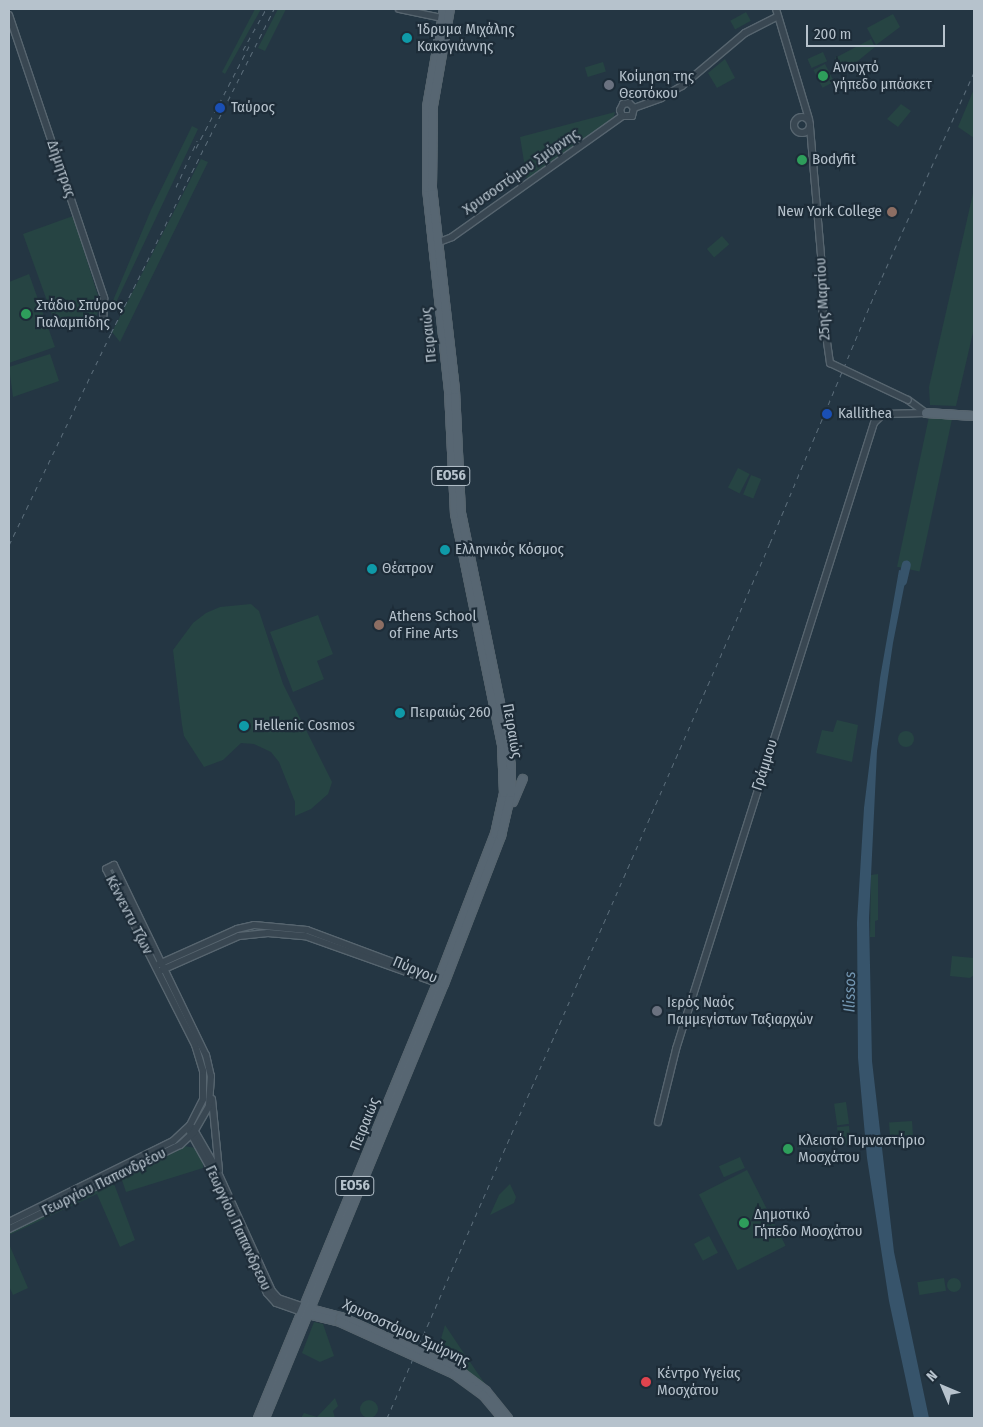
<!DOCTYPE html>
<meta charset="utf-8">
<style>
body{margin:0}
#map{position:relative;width:983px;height:1427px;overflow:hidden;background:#243643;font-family:"Fira Sans Condensed",sans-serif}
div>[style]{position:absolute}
.green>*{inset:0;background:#264443;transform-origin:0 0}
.round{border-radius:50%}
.water>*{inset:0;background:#37546b}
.river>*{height:9px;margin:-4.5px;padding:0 4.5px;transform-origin:4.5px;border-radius:4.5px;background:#37546b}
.roads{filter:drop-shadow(1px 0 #57656f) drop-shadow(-1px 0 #57656f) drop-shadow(0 1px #57656f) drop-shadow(0 -1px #57656f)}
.minor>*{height:6px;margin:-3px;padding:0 3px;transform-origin:3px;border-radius:3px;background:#394752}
.minor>.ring{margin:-3px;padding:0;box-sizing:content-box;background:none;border:6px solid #394752;border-radius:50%}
.major>*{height:8px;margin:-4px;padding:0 4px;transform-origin:4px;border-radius:4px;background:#576672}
.rail>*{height:1px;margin-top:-0.5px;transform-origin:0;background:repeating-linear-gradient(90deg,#5a6c79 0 5px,transparent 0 10px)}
.bridges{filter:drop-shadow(1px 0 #57656f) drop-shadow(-1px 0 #57656f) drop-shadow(0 1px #57656f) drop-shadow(0 -1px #57656f)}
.minor-bridge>*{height:6px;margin:-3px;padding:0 3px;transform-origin:3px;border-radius:3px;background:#394752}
.major-bridge>*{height:8px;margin:-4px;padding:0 4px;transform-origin:4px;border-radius:4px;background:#576672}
.dots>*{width:14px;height:14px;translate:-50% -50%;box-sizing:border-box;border:2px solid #1d2c38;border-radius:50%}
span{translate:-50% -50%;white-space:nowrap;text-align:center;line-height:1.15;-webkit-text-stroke:4.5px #1d2c38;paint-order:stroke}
.shield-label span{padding:1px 4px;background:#1d2c38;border:1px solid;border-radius:4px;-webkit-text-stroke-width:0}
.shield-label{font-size:14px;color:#b6c2cc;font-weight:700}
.poi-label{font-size:15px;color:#b6c2cc}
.left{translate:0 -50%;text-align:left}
.right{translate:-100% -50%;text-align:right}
.street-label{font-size:15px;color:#b6c2cc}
.water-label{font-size:16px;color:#7396b1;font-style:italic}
.frame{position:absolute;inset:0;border:10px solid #b6c2cc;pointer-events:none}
.north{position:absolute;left:918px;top:1362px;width:50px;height:50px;-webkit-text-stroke:4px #1d2c38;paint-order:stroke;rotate:315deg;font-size:14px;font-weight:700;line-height:20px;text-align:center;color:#b6c2cc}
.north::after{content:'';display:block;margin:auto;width:18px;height:22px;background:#b6c2cc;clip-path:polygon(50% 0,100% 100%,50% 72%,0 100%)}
.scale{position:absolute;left:806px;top:25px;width:139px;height:22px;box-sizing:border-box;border:2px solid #b6c2cc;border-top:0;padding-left:6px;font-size:15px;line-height:18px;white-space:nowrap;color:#b6c2cc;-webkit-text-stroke:4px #1d2c38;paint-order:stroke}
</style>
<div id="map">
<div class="green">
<i style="clip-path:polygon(255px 9px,261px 9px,225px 74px,222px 72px)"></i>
<i style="clip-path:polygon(278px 9px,286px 9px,265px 51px,258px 48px)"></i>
<i style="left:746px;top:12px;width:10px;height:18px;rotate:61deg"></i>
<i style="clip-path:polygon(893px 14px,900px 27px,876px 45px,867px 28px)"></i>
<i style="clip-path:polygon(871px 39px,875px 47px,843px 73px,835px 58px)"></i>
<i style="left:823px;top:52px;width:10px;height:17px;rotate:66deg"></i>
<i style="clip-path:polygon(725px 59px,735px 78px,717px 88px,708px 73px)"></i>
<i style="left:603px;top:62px;width:10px;height:19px;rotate:73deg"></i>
<i style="left:825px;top:64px;width:20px;height:13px;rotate:63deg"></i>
<i style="clip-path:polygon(974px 89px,974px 138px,958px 127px)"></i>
<i style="clip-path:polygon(901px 104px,911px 111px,898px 127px,887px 119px)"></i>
<i style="clip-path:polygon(615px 112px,613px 120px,527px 180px,520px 137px)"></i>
<i style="clip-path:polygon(192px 126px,198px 129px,112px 311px,112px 303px,151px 210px)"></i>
<i style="clip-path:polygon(201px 159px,208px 162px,120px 342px,112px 332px)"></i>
<i style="clip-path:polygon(974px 189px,974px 328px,956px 406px,930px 405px,929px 387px)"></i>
<i style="clip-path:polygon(73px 216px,98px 296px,99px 309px,94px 323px,56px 326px,23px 234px)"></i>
<i style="left:722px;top:236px;width:11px;height:20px;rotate:49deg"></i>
<i style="clip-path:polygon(29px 274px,55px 347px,9px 363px,9px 282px)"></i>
<i style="clip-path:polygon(50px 354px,59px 381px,13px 397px,9px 367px)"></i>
<i style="left:952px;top:419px;width:156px;height:23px;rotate:102deg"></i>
<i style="left:738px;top:468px;width:13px;height:22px;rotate:27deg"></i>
<i style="left:751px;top:475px;width:11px;height:21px;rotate:22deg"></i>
<i style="clip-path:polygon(251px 604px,259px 611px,283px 684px,332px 782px,328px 794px,311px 809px,295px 816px,295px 802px,279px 762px,271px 752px,254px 744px,241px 743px,223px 760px,204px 767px,184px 736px,182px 725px,173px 650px,193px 623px,206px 613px,220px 607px)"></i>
<i style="clip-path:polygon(318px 615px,333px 654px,317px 661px,324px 679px,293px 692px,270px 632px)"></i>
<i style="clip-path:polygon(837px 720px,858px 725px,852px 762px,816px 753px,822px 730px,833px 732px)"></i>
<i class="round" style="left:898px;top:731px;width:16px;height:16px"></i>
<i style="clip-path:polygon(878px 874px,878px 920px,875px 921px,875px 937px,870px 937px,871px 875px)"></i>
<i style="clip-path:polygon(952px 956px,974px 958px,974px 975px,970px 978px,950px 976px)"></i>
<i style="left:846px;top:1102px;width:22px;height:12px;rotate:82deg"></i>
<i style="left:912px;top:1121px;width:14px;height:23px;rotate:86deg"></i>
<i style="left:849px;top:1126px;width:18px;height:12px;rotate:84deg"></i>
<i style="clip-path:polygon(184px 1146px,196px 1148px,203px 1162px,203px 1168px,126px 1192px,121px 1177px)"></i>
<i style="left:740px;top:1157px;width:12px;height:23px;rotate:66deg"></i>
<i style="left:747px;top:1170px;width:85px;height:54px;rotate:63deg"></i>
<i style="clip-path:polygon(113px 1181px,135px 1240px,120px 1247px,97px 1194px,9px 1235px,9px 1232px)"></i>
<i style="clip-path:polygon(510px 1184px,516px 1197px,514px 1203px,490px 1215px,499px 1195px)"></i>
<i style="left:709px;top:1236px;width:19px;height:17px;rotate:62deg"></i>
<i style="clip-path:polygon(9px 1244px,28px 1288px,13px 1295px,9px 1286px)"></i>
<i class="round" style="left:947px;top:1278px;width:14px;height:14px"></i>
<i style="left:944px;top:1278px;width:13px;height:27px;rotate:81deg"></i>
<i style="clip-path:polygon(314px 1322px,323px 1324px,334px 1356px,320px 1362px,302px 1353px)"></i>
<i style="clip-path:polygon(445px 1325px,467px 1358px,453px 1364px,436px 1356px)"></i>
<i style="clip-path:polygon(463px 1361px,470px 1362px,492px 1394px,456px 1366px)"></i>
<i style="clip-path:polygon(335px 1398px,338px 1406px,333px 1411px,335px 1418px,301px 1418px,304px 1413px,317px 1417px)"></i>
<i class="round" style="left:360px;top:1400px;width:18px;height:18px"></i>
</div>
<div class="water">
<i style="clip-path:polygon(899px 570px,907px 572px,893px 643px,877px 751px,869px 918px,872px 1061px,894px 1252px,929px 1418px,914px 1418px,889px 1301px,867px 1158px,858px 1058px,857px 922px,864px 808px,880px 678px)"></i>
</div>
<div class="river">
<i style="left:902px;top:581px;width:17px;rotate:-77deg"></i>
</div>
<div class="roads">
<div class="minor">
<i style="left:399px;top:9px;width:49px;rotate:11.8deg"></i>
<i style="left:776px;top:9px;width:115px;rotate:73.3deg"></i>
<i style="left:9px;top:15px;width:299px;rotate:71.4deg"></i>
<i style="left:104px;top:298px;width:25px;rotate:92deg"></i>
<i style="left:634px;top:108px;width:29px;rotate:-20deg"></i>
<i style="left:661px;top:98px;width:24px;rotate:-30deg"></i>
<i style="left:682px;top:86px;width:82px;rotate:-40.1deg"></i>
<i style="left:745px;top:33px;width:35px;rotate:-27deg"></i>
<i style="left:622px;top:116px;width:6px;rotate:-108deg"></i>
<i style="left:620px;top:110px;width:7px;rotate:-63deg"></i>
<i style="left:623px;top:104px;width:6px;rotate:-9deg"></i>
<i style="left:629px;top:103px;width:7px;rotate:45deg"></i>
<i style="left:622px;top:116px;width:10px"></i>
<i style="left:632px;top:116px;width:8px;rotate:-76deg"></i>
<i class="ring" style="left:794px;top:117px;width:10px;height:10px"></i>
<i style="left:810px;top:127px;width:152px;rotate:85.1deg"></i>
<i style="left:823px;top:278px;width:29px;rotate:92deg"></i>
<i style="left:434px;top:244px;width:19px;rotate:-21deg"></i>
<i style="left:452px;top:237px;width:209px;rotate:-35.4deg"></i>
<i style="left:908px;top:400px;width:22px;rotate:36deg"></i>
<i style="left:159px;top:964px;width:85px;rotate:-24.2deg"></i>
<i style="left:237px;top:929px;width:17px;rotate:-13deg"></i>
<i style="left:254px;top:925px;width:53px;rotate:5.4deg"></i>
<i style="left:307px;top:930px;width:143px;rotate:20.5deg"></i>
<i style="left:162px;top:970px;width:84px;rotate:-23.8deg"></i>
<i style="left:239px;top:936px;width:29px;rotate:-6deg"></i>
<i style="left:268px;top:933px;width:37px;rotate:5deg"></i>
<i style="left:305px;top:936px;width:143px;rotate:19.6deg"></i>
<i style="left:212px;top:1099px;width:72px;rotate:84.4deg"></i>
<i style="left:658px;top:1122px;width:75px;rotate:-76.1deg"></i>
<i style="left:676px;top:1049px;width:657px;rotate:-72.45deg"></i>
<i style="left:874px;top:423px;width:13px;rotate:-45deg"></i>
<i style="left:883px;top:414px;width:43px;rotate:-1.3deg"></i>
<i style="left:193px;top:1128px;width:44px;rotate:59.9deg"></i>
<i style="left:215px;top:1166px;width:137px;rotate:65.5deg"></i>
<i style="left:272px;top:1291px;width:9px;rotate:49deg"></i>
<i style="left:278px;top:1298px;width:28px;rotate:19deg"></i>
<i style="left:190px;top:1132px;width:41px;rotate:60.9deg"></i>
<i style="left:210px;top:1168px;width:137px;rotate:65.5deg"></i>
<i style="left:267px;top:1293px;width:13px;rotate:48deg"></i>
<i style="left:276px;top:1303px;width:31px;rotate:19deg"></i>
<i style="left:9px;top:1222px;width:183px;rotate:-26.3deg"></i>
<i style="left:173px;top:1141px;width:23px;rotate:-43deg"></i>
<i style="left:190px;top:1125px;width:29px;rotate:-63deg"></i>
<i style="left:203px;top:1099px;width:28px;rotate:-90deg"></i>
<i style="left:203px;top:1071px;width:27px;rotate:-107deg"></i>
<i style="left:195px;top:1045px;width:197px;rotate:-116.8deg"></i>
<i style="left:106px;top:869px;width:9px;rotate:-27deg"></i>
<i style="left:114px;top:865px;width:211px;rotate:64.2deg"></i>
<i style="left:206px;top:1055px;width:22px;rotate:77deg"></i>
<i style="left:211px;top:1076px;width:30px;rotate:94deg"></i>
<i style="left:209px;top:1106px;width:30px;rotate:120deg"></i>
<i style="left:194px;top:1132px;width:19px;rotate:137deg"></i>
<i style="left:180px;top:1145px;width:191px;rotate:153.8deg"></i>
</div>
<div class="major">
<i style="left:926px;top:413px;width:48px;rotate:3.6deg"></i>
<i style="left:513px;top:802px;width:25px;rotate:-67deg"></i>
<i style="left:307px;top:1308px;width:35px;rotate:15deg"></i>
<i style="left:308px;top:1314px;width:33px;rotate:14deg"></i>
<i style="left:258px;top:1418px;width:469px;rotate:-67.6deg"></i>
<i style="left:437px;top:984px;width:161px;rotate:-68.9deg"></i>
<i style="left:495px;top:834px;width:42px;rotate:-77.6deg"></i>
<i style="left:504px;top:793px;width:48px;rotate:-92.4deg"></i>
<i style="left:502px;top:745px;width:236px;rotate:-101.5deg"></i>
<i style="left:455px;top:514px;width:123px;rotate:-92.8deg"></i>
<i style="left:449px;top:391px;width:204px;rotate:-96.2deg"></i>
<i style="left:427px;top:188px;width:81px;rotate:-90deg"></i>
<i style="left:427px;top:107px;width:99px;rotate:-80.2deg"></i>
<i style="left:265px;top:1418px;width:469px;rotate:-67.6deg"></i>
<i style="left:444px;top:984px;width:159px;rotate:-68.9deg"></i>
<i style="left:501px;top:836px;width:44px;rotate:-76.9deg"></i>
<i style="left:511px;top:793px;width:27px;rotate:-90deg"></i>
<i style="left:511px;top:766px;width:39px;rotate:-99deg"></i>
<i style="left:505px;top:727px;width:218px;rotate:-101.6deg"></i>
<i style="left:461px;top:513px;width:123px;rotate:-92.8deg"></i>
<i style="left:455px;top:390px;width:204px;rotate:-96.5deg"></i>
<i style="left:432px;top:187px;width:81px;rotate:-89.3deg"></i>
<i style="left:433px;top:106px;width:98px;rotate:-80.1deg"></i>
</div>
</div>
<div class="rail">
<i style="left:243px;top:50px;width:47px;rotate:-60.7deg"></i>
<i style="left:196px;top:148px;width:115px;rotate:-62.5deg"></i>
<i style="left:176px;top:187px;width:51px;rotate:-65.5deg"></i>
<i style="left:9px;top:545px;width:235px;rotate:-64.3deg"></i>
<i style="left:111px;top:333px;width:363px;rotate:-63.3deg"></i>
<i style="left:387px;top:1418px;width:955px;rotate:-66.36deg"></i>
<i style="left:770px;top:543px;width:289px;rotate:-67.2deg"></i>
<i style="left:882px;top:277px;width:225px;rotate:-65.8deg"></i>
</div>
<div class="bridges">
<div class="minor-bridge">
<i style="left:822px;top:307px;width:57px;rotate:81.9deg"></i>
<i style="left:830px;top:363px;width:86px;rotate:25.4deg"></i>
</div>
<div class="major-bridge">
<i style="left:341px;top:1317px;width:127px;rotate:24.1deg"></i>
<i style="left:457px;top:1369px;width:36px;rotate:37deg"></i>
<i style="left:486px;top:1391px;width:35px;rotate:51deg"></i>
<i style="left:340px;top:1322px;width:125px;rotate:24.5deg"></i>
<i style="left:454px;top:1374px;width:36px;rotate:36deg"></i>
<i style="left:483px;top:1395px;width:30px;rotate:50deg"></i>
</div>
</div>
<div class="dots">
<i style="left:407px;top:38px;background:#0f9aa8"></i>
<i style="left:823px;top:76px;background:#2e9e5b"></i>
<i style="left:609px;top:85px;background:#6b7280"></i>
<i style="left:220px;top:108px;background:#1a4fb4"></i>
<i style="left:802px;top:160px;background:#2e9e5b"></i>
<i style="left:892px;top:212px;background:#8d6e63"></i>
<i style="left:26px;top:314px;background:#2e9e5b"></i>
<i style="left:827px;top:414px;background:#1a4fb4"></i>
<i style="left:445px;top:550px;background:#0f9aa8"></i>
<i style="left:372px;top:569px;background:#0f9aa8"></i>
<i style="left:379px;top:625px;background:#8d6e63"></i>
<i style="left:400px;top:713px;background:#0f9aa8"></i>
<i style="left:244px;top:726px;background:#0f9aa8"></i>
<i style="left:657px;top:1011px;background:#6b7280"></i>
<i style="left:788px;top:1149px;background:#2e9e5b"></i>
<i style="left:744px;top:1223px;background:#2e9e5b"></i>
<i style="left:646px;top:1382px;background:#e0444e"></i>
</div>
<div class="shield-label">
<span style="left:451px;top:476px">ΕΟ56</span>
<span style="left:355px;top:1186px">ΕΟ56</span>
</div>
<div class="poi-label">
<span class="left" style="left:417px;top:38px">Ίδρυμα Μιχάλης<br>Κακογιάννης</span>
<span class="left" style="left:833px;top:76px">Ανοιχτό<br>γήπεδο μπάσκετ</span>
<span class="left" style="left:619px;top:85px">Κοίμηση της<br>Θεοτόκου</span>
<span class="left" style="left:231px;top:108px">Ταύρος</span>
<span class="left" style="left:812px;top:160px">Bodyfit</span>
<span class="right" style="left:882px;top:212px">New York College</span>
<span class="left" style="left:36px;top:314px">Στάδιο Σπύρος<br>Γιαλαμπίδης</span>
<span class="left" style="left:838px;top:414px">Kallithea</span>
<span class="left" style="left:455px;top:550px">Ελληνικός Κόσμος</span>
<span class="left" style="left:382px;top:569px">Θέατρον</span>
<span class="left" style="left:389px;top:625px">Athens School<br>of Fine Arts</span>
<span class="left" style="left:410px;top:713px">Πειραιώς 260</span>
<span class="left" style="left:254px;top:726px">Hellenic Cosmos</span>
<span class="left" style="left:667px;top:1011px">Ιερός Ναός<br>Παμμεγίστων Ταξιαρχών</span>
<span class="left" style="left:798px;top:1149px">Κλειστό Γυμναστήριο<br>Μοσχάτου</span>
<span class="left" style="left:754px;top:1223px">Δημοτικό<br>Γήπεδο Μοσχάτου</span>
<span class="left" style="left:657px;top:1382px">Κέντρο Υγείας<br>Μοσχάτου</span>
</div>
<div class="street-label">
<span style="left:61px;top:169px;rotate:71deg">Δήμητρας</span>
<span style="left:521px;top:172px;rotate:-35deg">Χρυσοστόμου Σμύρνης</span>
<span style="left:823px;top:299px;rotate:-93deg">25ης Μαρτίου</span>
<span style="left:429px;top:335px;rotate:-96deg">Πειραιώς</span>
<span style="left:512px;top:731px;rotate:80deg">Πειραιώς</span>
<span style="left:765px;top:765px;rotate:-72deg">Γράμμου</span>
<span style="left:129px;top:915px;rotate:63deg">Κέννεντυ Τζων</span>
<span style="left:415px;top:970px;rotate:23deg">Πύργου</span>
<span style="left:365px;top:1124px;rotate:-68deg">Πειραιώς</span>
<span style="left:104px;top:1182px;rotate:-26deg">Γεωργίου Παπανδρέου</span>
<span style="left:238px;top:1228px;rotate:65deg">Γεωργίου Παπανδρεου</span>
<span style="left:406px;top:1333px;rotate:25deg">Χρυσοστόμου Σμύρνης</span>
</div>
<div class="water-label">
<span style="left:850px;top:992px;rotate:-89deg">Ilissos</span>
</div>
<div class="frame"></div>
<div class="north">N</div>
<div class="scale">200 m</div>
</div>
